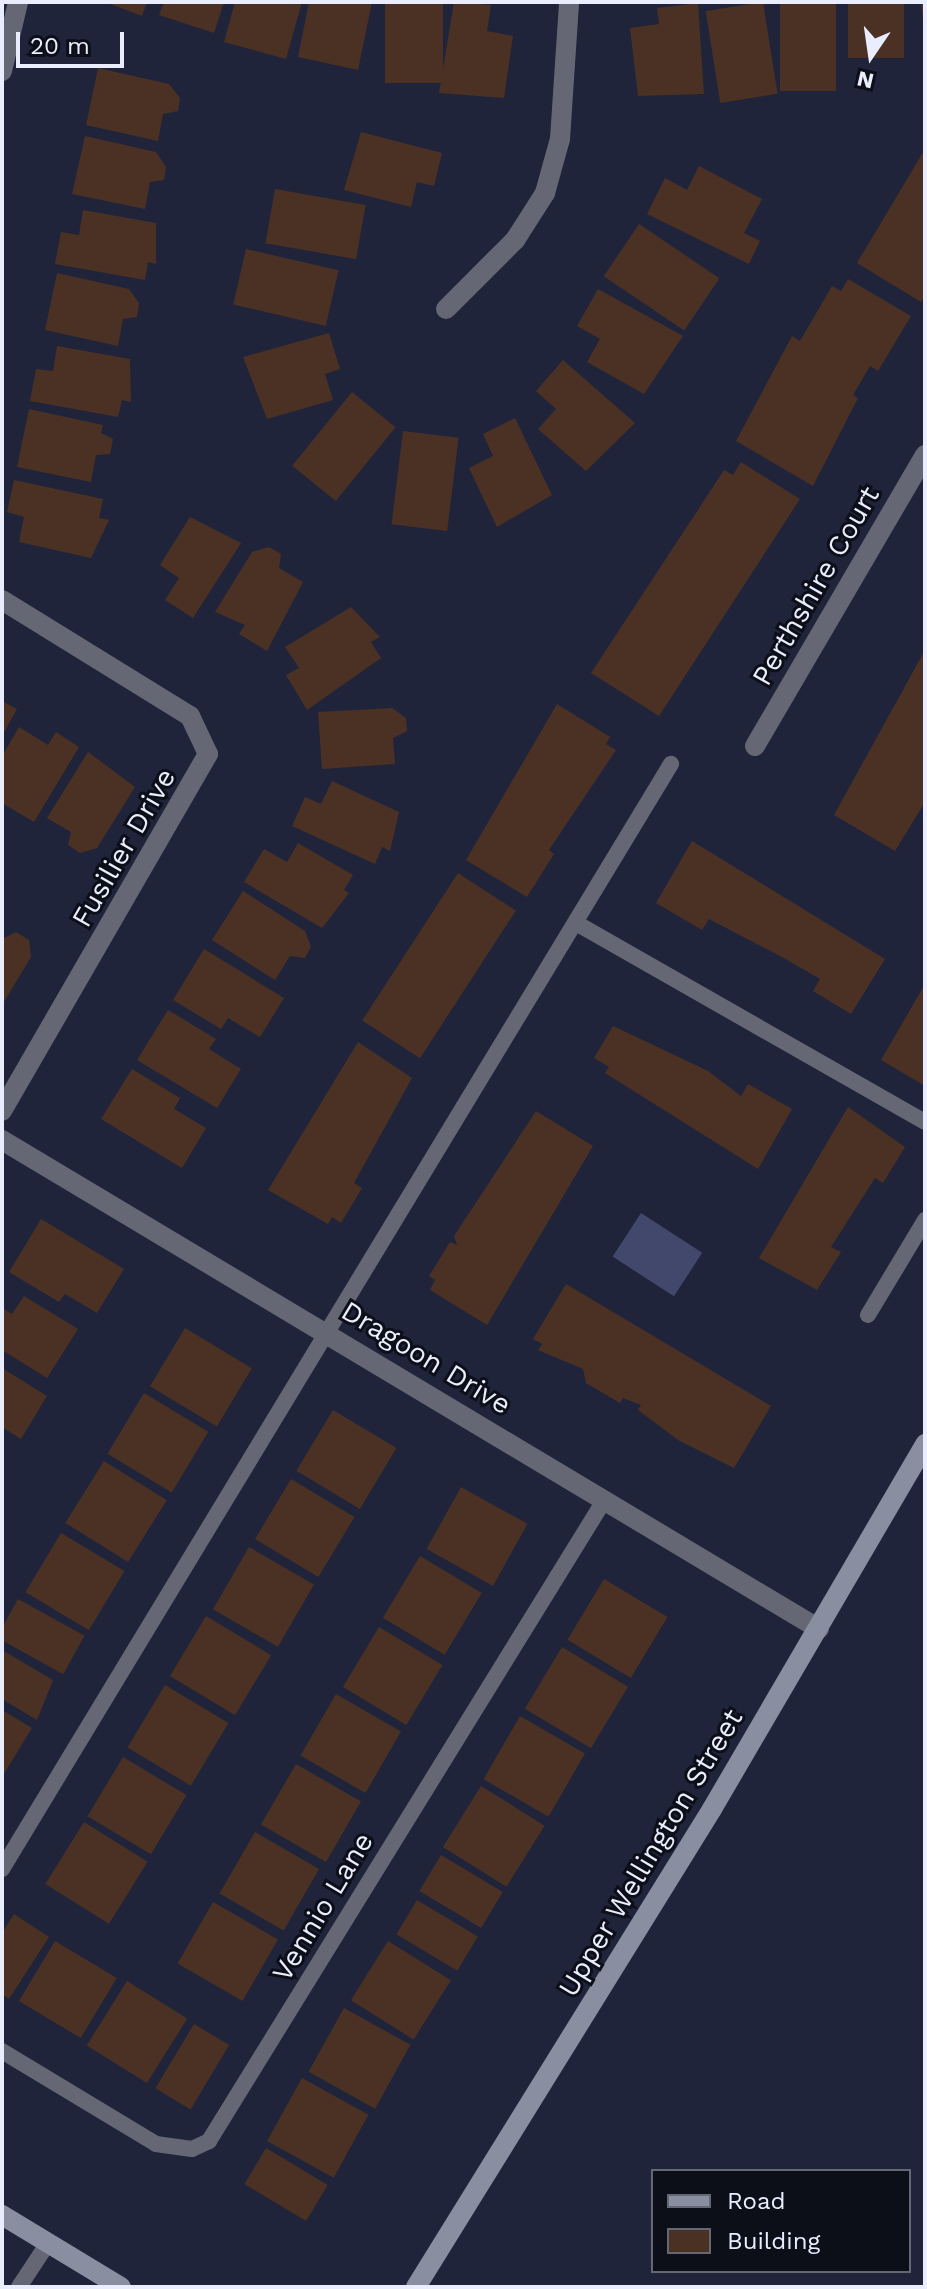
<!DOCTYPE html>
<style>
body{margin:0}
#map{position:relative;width:927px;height:2289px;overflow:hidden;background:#1f243b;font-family:"Work Sans",sans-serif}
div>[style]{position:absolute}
.green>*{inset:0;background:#42486c;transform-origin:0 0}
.building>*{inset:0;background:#4b3124;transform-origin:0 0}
.lane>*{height:16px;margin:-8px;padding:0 8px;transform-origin:8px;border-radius:8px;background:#656874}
.street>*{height:20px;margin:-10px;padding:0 10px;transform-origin:10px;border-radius:10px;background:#656874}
.secondary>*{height:20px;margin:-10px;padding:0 10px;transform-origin:10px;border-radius:10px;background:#898ea1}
span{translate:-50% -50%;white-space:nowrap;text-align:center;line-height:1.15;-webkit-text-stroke:6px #0c0e18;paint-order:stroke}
.street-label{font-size:28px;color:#e9edfd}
.frame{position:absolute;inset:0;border:4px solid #e9edfd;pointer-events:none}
.legend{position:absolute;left:651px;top:2169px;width:260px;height:104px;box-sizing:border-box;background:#0c0e18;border:2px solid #646774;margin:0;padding:10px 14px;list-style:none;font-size:24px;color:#e9edfd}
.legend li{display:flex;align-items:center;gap:16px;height:40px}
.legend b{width:40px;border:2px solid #646774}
.north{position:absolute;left:831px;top:16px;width:80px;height:80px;-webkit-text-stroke:6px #0c0e18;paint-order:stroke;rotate:193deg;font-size:22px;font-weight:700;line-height:32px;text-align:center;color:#e9edfd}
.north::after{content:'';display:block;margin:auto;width:28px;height:36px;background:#e9edfd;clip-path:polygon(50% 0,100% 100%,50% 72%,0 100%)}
.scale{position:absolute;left:16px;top:32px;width:108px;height:36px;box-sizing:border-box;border:4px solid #e9edfd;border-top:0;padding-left:10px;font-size:24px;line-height:28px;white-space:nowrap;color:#e9edfd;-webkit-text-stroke:6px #0c0e18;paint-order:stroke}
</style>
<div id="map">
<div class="green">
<i style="left:641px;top:1213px;width:73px;height:52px;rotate:33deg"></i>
</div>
<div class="building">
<i style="clip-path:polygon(105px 2px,147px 2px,142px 16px)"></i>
<i style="clip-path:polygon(164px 2px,224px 2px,214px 33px,159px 15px)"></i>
<i style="clip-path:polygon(235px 2px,302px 2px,286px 59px,224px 42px)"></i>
<i style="clip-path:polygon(309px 2px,372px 2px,358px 70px,298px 57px)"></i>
<i style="left:385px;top:2px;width:58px;height:81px"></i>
<i style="clip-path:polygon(454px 2px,491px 5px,487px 31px,513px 36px,504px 98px,439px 93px)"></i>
<i style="left:763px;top:2px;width:93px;height:58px;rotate:81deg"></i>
<i style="left:780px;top:2px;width:56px;height:89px"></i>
<i style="left:848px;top:2px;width:56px;height:56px"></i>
<i style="clip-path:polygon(921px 2px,925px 2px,925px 21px,923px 21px)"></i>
<i style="clip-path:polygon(698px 3px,704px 94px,638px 96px,630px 28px,659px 24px,657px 8px)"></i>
<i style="clip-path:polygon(98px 68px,169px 84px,180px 98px,178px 111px,163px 114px,158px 141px,86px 125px)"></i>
<i style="clip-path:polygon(361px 132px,442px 153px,434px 186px,417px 182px,411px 207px,344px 190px)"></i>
<i style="clip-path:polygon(85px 136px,156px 152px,166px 167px,164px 180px,150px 182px,145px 209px,72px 194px)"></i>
<i style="clip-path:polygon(925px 149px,925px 295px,921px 302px,857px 263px)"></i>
<i style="clip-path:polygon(699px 166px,762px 199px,744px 233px,760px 241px,749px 264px,647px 214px,665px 178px,687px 190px)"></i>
<i style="left:275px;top:189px;width:92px;height:55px;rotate:10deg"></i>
<i style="clip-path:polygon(83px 210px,156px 223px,156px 264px,148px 262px,145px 280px,55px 264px,61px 232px,79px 235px)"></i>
<i style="left:639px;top:224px;width:97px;height:63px;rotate:34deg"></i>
<i style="left:246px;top:249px;width:95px;height:57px;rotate:13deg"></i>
<i style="clip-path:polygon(57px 273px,129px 289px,139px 303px,137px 317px,123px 319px,118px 346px,45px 330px)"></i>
<i style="clip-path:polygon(848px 279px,911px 316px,878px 371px,870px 366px,853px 395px,858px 398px,813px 486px,736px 441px,792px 336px,800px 341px,832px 286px,841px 291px)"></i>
<i style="clip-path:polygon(598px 289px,683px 336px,644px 394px,587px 362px,600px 339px,577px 326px)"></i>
<i style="clip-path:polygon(329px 333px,340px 369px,325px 374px,333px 400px,267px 419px,243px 357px)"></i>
<i style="clip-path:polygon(57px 346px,130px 359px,131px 402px,122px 400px,118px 417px,30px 401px,36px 369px,53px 371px)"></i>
<i style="clip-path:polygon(563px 360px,635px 423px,586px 471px,538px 429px,556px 409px,536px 391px)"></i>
<i style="left:352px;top:392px;width:56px;height:95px;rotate:39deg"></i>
<i style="clip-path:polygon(29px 409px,103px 425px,101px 433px,113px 439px,110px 454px,96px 455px,91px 482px,17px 467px)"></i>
<i style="clip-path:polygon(515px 418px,552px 495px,497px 527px,469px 468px,493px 456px,483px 434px)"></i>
<i style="left:403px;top:431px;width:56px;height:94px;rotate:7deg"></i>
<i style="clip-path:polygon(741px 462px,800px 499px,659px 716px,591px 673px,724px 470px,733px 475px)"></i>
<i style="clip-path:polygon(14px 480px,103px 499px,99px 518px,109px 520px,91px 558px,19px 542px,24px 517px,7px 512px)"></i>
<i style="clip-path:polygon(190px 517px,241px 543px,193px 618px,165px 600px,179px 578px,160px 565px)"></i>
<i style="clip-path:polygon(269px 547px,281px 554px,279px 568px,303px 582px,267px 651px,239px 634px,245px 625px,215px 612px,252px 552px)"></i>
<i style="clip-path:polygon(351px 607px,380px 637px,371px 642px,381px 658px,307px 710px,286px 675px,299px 668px,285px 647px)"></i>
<i style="clip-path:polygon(925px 650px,925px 802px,895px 851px,834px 815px)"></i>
<i style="clip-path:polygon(2px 701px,17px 709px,2px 736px)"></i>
<i style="clip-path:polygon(557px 704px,610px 737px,606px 744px,616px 750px,549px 850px,554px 854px,527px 897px,466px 860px)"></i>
<i style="clip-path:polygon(392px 708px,406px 718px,407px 731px,393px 738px,395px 764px,322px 769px,318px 712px)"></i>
<i style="clip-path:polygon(19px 727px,48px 745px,56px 732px,79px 747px,34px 822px,2px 803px,2px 756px)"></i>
<i style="clip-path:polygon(88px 752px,135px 787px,97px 848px,80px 853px,68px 845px,71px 832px,47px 818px)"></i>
<i style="clip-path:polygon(332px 781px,399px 812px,390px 851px,382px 847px,375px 864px,292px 826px,305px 797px,321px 804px)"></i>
<i style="clip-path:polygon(692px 841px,885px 959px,851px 1014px,813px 991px,820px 979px,782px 957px,709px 919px,702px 930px,656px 903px)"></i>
<i style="clip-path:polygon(298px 843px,353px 875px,344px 890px,349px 893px,322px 928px,244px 882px,264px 849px,287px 862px)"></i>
<i style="left:458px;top:873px;width:69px;height:176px;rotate:33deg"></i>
<i style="clip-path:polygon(243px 891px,305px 931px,311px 947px,305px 958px,290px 956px,275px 980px,212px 940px)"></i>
<i style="clip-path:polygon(16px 932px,29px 940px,31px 957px,2px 1005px,2px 939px)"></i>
<i style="clip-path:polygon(204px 949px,284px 998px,260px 1037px,228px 1018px,221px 1029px,173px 1000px)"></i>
<i style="clip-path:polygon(925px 984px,925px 1086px,881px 1060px)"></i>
<i style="clip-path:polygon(168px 1010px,216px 1039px,209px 1049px,241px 1069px,217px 1108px,137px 1060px)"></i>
<i style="clip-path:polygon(613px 1026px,708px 1071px,741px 1096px,748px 1084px,792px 1109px,758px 1169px,605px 1073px,609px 1067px,594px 1058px)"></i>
<i style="clip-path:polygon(358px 1042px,412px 1078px,354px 1183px,362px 1188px,341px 1223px,332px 1217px,328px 1224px,268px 1190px)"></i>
<i style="clip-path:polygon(132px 1069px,180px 1098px,174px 1109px,206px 1128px,182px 1168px,101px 1119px)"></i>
<i style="clip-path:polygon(848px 1107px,905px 1147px,883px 1183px,875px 1178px,831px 1247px,841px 1252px,817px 1290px,759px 1258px)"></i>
<i style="clip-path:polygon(536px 1111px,593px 1146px,487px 1325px,430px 1290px,435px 1280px,429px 1276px,450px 1242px,457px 1245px,454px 1236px)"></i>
<i style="clip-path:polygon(41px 1219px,124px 1269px,97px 1313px,65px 1294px,59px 1302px,9px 1272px)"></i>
<i style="clip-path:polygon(566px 1284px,771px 1406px,734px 1468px,678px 1440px,638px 1410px,641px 1405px,623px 1398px,620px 1403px,586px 1383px,583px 1369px,538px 1350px,542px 1344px,533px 1339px)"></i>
<i style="clip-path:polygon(24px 1296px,78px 1329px,47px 1378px,2px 1350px,2px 1308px,12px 1314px)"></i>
<i style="left:185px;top:1328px;width:78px;height:68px;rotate:31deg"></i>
<i style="clip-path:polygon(2px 1368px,47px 1396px,21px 1439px,2px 1427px)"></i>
<i style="left:144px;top:1393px;width:75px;height:71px;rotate:31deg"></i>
<i style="left:333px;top:1410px;width:74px;height:71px;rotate:31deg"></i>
<i style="left:104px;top:1461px;width:74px;height:73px;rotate:32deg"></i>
<i style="left:291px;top:1479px;width:74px;height:70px;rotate:31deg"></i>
<i style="left:461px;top:1487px;width:76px;height:71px;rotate:29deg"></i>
<i style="left:61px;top:1533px;width:74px;height:69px;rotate:31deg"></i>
<i style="left:249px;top:1547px;width:75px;height:72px;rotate:30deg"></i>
<i style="left:420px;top:1556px;width:72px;height:72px;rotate:31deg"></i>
<i style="left:604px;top:1579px;width:74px;height:71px;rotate:31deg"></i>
<i style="left:18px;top:1599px;width:76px;height:44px;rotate:29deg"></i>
<i style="left:206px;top:1616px;width:76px;height:70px;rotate:31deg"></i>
<i style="left:379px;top:1627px;width:74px;height:70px;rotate:31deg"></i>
<i style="left:562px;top:1647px;width:77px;height:72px;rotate:31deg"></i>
<i style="clip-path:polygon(2px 1650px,53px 1680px,37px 1720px,2px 1699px)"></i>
<i style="left:165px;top:1685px;width:74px;height:73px;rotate:31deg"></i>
<i style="left:336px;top:1694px;width:75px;height:71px;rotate:30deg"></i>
<i style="clip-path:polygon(2px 1710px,32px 1728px,2px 1777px)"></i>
<i style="left:520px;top:1716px;width:75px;height:73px;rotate:30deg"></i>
<i style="left:123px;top:1757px;width:74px;height:69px;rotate:31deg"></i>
<i style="left:296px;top:1764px;width:75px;height:70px;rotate:30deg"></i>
<i style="left:481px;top:1786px;width:75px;height:72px;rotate:32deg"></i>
<i style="left:84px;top:1822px;width:75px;height:73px;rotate:32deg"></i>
<i style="left:255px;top:1832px;width:74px;height:71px;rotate:30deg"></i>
<i style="left:441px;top:1855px;width:72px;height:42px;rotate:31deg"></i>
<i style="left:417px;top:1900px;width:71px;height:40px;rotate:31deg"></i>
<i style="left:213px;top:1902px;width:75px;height:71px;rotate:30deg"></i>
<i style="clip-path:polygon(14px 1914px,49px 1937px,9px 1999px,2px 1994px,2px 1933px)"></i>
<i style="left:55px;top:1941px;width:72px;height:70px;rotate:31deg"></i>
<i style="left:388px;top:1941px;width:74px;height:70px;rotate:32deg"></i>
<i style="left:127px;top:1981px;width:71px;height:76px;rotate:32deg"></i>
<i style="left:344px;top:2008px;width:76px;height:73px;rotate:29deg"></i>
<i style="left:194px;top:2024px;width:41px;height:75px;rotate:31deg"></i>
<i style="left:302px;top:2078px;width:76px;height:72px;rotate:29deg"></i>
<i style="left:266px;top:2148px;width:72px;height:42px;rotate:31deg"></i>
</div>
<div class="lane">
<i style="left:576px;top:923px;width:402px;rotate:29.7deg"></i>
<i style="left:868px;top:1315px;width:111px;rotate:-59deg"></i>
<i style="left:2px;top:1869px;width:1292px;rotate:-58.81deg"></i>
<i style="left:2px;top:2051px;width:180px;rotate:31.1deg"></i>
<i style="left:156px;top:2144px;width:36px;rotate:8deg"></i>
<i style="left:192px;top:2149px;width:19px;rotate:-25deg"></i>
<i style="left:209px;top:2141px;width:754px;rotate:-58.33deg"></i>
<i style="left:19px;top:2287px;width:53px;rotate:-56.6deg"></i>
</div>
<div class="street">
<i style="left:2px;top:71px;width:71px;rotate:-76.9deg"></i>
<i style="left:446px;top:309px;width:98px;rotate:-45deg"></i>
<i style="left:515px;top:240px;width:56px;rotate:-57.4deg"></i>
<i style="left:545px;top:193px;width:56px;rotate:-74.5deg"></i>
<i style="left:560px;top:139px;width:137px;rotate:-86.2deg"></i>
<i style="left:2px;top:600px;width:221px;rotate:31.7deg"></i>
<i style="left:190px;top:716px;width:42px;rotate:64.7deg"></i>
<i style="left:208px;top:754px;width:412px;rotate:120deg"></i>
<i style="left:755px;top:746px;width:337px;rotate:-59.7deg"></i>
<i style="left:2px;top:1140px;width:952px;rotate:30.9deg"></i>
</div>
<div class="secondary">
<i style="left:2px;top:2215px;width:139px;rotate:31.2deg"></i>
<i style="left:416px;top:2287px;width:562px;rotate:-58.23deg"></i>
<i style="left:712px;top:1809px;width:423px;rotate:-59.7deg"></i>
</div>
<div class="street-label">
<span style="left:816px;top:586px;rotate:-60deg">Perthshire Court</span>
<span style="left:124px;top:848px;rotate:-60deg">Fusilier Drive</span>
<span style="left:426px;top:1358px;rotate:31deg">Dragoon Drive</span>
<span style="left:651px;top:1853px;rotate:-59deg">Upper Wellington Street</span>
<span style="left:323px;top:1907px;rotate:-59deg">Vennio Lane</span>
</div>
<div class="frame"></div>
<ul class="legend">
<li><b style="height:10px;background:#898ea1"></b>Road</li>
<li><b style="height:22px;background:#4b3124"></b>Building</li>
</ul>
<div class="north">N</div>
<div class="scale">20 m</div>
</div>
